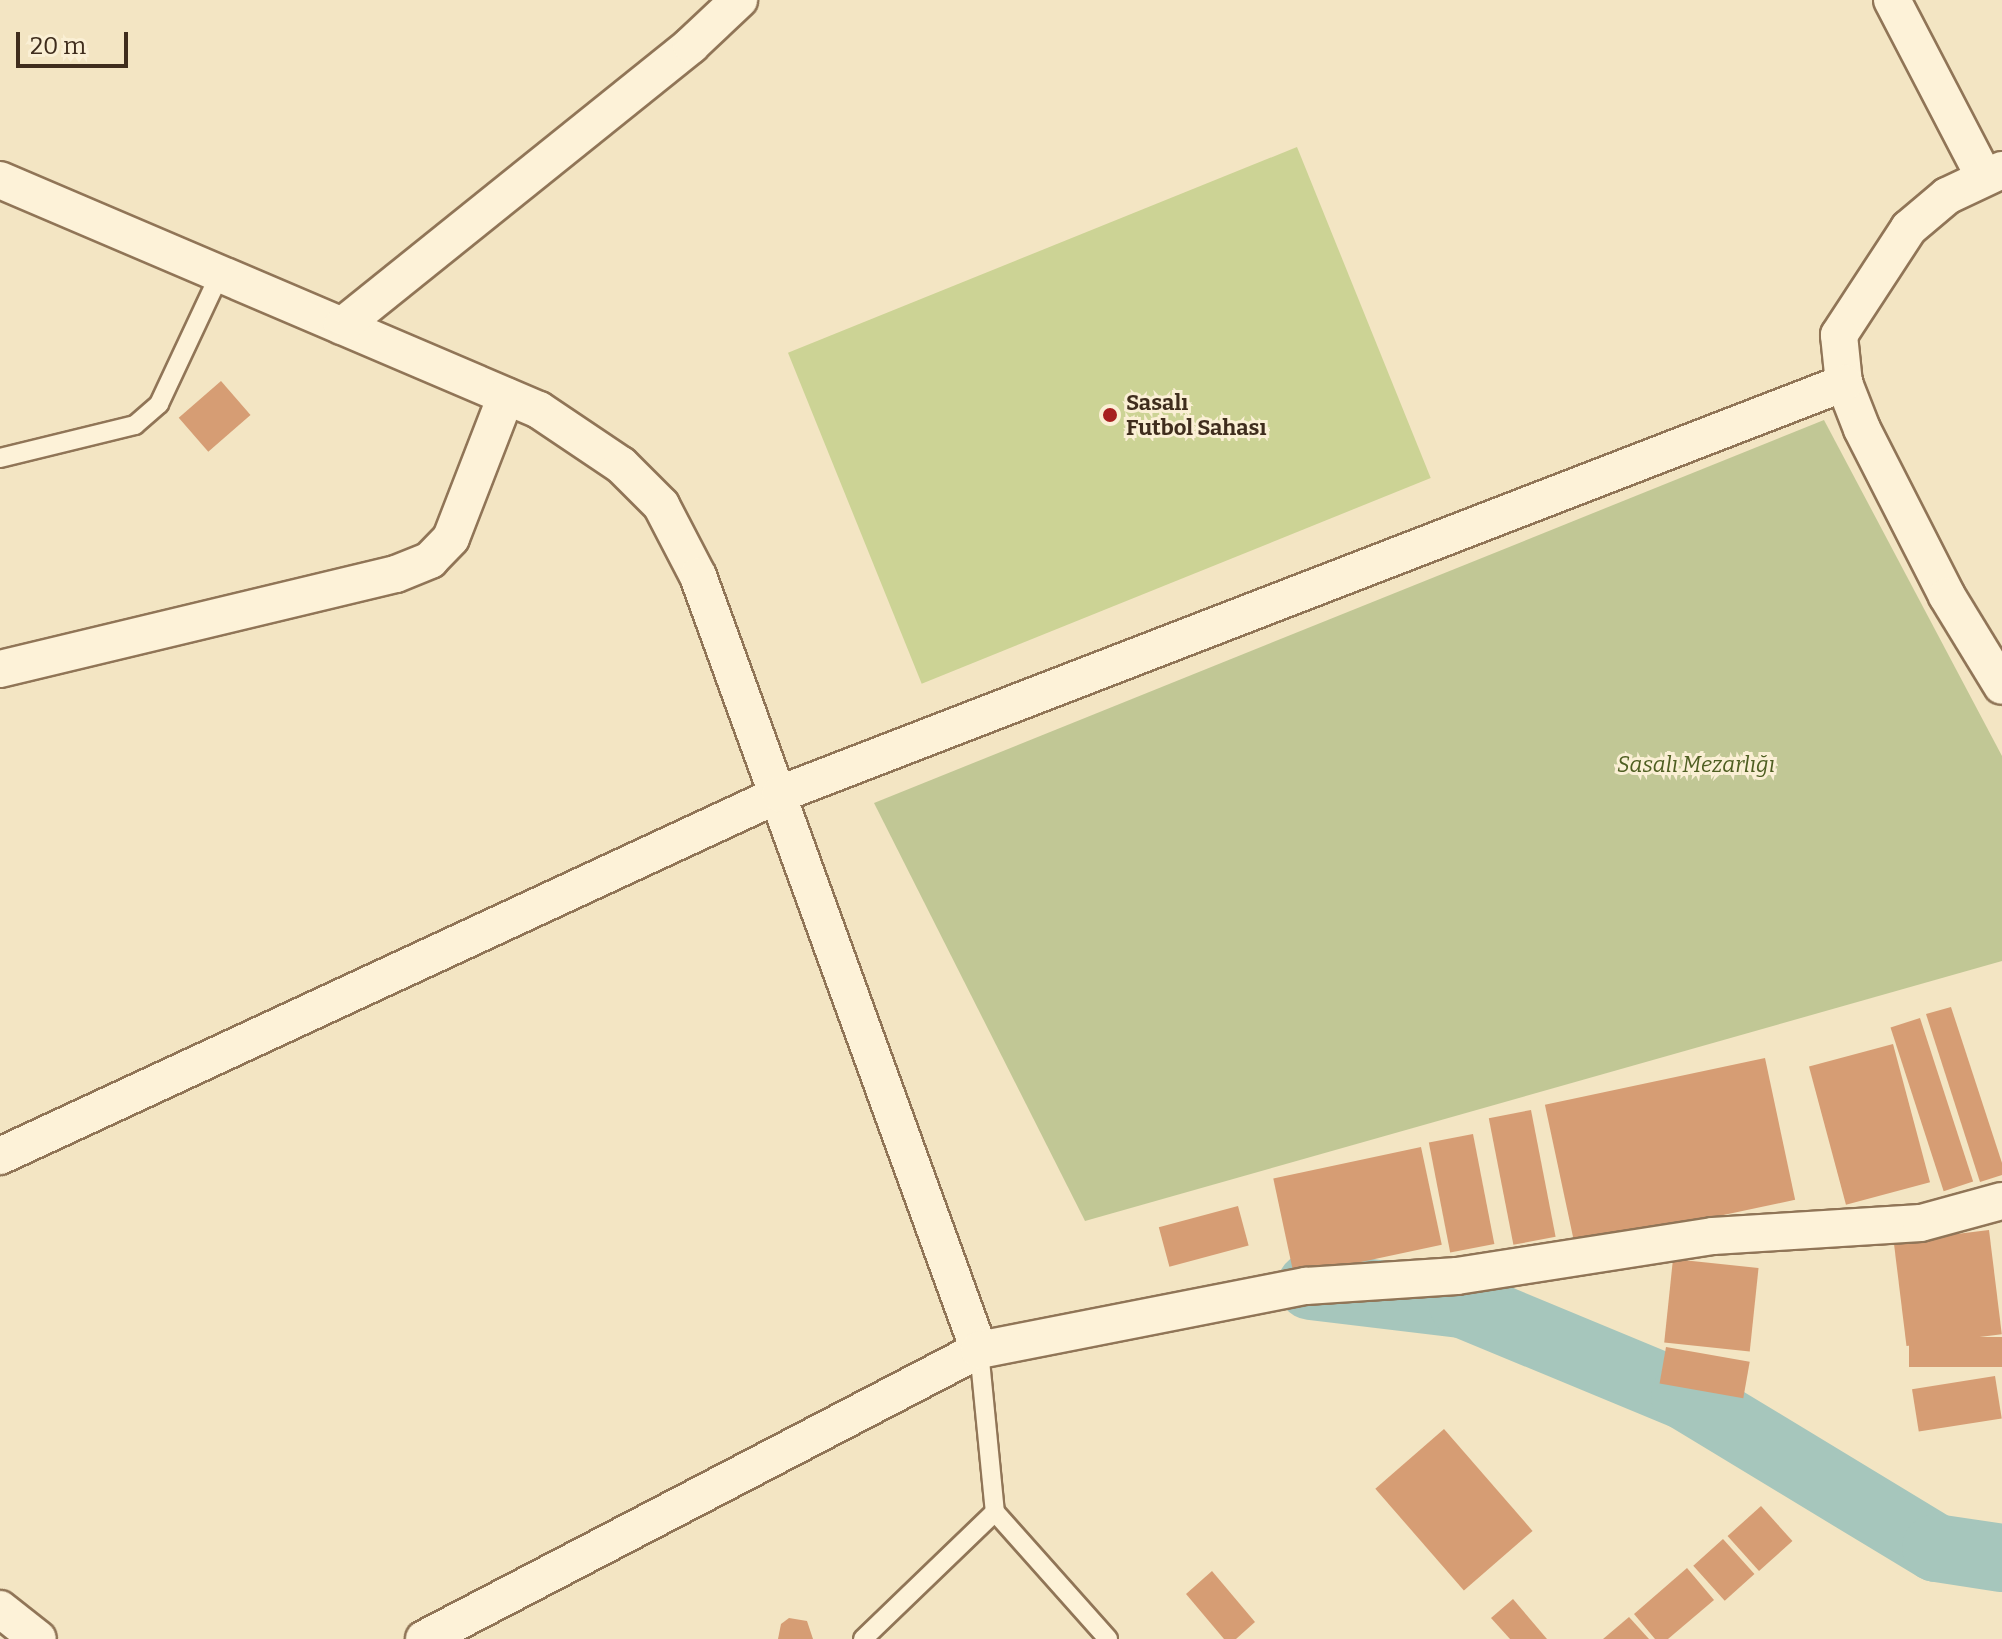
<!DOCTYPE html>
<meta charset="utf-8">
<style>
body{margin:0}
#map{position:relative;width:2002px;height:1639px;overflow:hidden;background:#f3e5c3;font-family:Bitter,serif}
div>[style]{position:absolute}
.green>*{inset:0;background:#ccd395;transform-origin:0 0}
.cemetery>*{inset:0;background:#c1c795}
.river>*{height:68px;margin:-34px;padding:0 34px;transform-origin:34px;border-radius:34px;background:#a6c6bc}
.building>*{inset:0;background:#d69d74;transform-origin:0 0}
.roads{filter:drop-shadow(2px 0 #907557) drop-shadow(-2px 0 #907557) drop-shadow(0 2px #907557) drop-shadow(0 -2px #907557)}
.lane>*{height:18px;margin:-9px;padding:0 9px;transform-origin:9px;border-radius:9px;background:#fdf2d8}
.street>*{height:36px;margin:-18px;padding:0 18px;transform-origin:18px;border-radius:18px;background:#fdf2d8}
.dots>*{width:22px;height:22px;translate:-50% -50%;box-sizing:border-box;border:4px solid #faefd4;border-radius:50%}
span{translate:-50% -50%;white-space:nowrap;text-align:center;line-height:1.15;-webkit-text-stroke:6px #faefd4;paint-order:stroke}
.poi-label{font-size:22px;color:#3f2d1d;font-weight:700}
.left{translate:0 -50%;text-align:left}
.park-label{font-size:22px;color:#4e5e21;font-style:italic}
.scale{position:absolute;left:16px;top:32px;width:112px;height:36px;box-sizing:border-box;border:4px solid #3f2d1d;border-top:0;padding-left:10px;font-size:24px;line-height:28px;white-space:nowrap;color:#3f2d1d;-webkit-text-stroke:6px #faefd4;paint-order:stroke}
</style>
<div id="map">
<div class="green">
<i style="left:1297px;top:147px;width:357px;height:549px;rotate:68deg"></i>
</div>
<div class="cemetery">
<i style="clip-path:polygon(1824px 420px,2002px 756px,2002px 961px,1085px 1221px,874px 803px)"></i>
</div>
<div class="river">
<i style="left:1311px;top:1286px;width:153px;rotate:6.8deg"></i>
<i style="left:1463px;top:1304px;width:240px;rotate:22.5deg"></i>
<i style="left:1685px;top:1396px;width:293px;rotate:31.2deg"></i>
<i style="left:1936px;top:1548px;width:67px;rotate:8.6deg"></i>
</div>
<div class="building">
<i style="left:221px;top:381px;width:45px;height:56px;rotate:49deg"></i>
<i style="clip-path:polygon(1951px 1007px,2002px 1163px,2002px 1175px,1980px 1182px,1926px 1014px)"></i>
<i style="left:1920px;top:1018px;width:172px;height:31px;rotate:72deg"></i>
<i style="left:1893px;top:1044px;width:143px;height:87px;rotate:75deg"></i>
<i style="left:1765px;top:1058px;width:145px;height:225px;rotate:78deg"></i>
<i style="left:1531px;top:1110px;width:129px;height:43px;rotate:79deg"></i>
<i style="left:1473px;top:1134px;width:112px;height:45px;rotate:79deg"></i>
<i style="left:1421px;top:1147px;width:100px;height:151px;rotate:78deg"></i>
<i style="left:1238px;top:1206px;width:41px;height:82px;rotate:75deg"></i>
<i style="left:1989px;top:1230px;width:105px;height:96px;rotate:83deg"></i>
<i style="left:1673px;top:1259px;width:86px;height:84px;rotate:6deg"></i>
<i style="left:2002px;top:1337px;width:30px;height:93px;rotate:90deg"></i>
<i style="left:1666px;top:1347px;width:85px;height:37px;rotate:10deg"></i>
<i style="left:1995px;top:1376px;width:43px;height:84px;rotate:81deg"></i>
<i style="left:1444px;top:1429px;width:135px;height:91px;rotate:49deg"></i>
<i style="left:1761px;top:1506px;width:47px;height:45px;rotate:48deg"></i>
<i style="left:1723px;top:1539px;width:47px;height:40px;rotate:48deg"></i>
<i style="clip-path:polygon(1687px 1568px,1714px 1600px,1668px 1639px,1655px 1639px,1634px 1614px)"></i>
<i style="clip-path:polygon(1212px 1571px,1255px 1622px,1236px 1639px,1224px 1639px,1186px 1594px)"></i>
<i style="clip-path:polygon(1513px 1599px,1547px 1639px,1510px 1639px,1491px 1618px)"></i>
<i style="clip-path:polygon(1629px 1617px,1649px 1639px,1603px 1639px)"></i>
<i style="clip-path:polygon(789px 1618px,807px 1621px,813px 1639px,778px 1639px,781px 1624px)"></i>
</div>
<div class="roads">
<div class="lane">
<i style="left:0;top:458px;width:139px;rotate:-13.7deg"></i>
<i style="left:135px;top:425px;width:32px;rotate:-41deg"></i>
<i style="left:159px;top:404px;width:144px;rotate:-64.9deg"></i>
<i style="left:979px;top:1350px;width:163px;rotate:84.4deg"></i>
<i style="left:995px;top:1512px;width:170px;rotate:48.3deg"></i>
<i style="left:863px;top:1639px;width:183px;rotate:-43.9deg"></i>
</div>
<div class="street">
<i style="left:1892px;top:0;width:199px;rotate:62.5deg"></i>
<i style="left:2002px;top:170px;width:61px;rotate:154.7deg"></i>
<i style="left:1947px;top:196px;width:50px;rotate:139.9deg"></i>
<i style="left:1909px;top:228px;width:128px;rotate:123.2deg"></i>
<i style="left:1839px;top:335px;width:48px;rotate:84.1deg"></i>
<i style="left:1844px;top:383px;width:49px;rotate:68.6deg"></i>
<i style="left:1862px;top:429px;width:187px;rotate:63deg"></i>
<i style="left:1947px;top:596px;width:105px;rotate:58.6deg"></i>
<i style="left:0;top:180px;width:586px;rotate:23.11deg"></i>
<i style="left:539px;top:410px;width:99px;rotate:33.9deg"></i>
<i style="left:621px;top:465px;width:57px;rotate:45deg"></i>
<i style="left:661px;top:505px;width:80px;rotate:62.5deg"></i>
<i style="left:698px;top:576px;width:823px;rotate:70.05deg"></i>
<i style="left:342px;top:326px;width:448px;rotate:-38.8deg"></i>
<i style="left:691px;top:45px;width:66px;rotate:-43.2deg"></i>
<i style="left:0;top:669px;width:407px;rotate:-13.5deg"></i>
<i style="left:396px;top:574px;width:37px;rotate:-22deg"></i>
<i style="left:430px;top:560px;width:30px;rotate:-46deg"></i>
<i style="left:451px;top:538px;width:152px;rotate:-68.8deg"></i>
<i style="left:0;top:1156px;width:860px;rotate:-24.9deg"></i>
<i style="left:780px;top:794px;width:1141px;rotate:-21.12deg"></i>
<i style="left:0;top:1609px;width:48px;rotate:38.3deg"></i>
<i style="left:424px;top:1639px;width:626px;rotate:-27.51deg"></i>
<i style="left:979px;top:1350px;width:333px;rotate:-11.1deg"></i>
<i style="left:1306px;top:1286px;width:151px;rotate:-3.8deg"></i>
<i style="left:1457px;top:1276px;width:259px;rotate:-8.9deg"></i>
<i style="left:1713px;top:1236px;width:208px;rotate:-3.6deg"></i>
<i style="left:1921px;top:1223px;width:84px;rotate:-15.2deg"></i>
</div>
</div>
<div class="dots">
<i style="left:1110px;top:415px;background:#a71f20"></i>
</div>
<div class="poi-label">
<span class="left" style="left:1126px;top:415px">Sasalı<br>Futbol Sahası</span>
</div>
<div class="park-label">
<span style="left:1696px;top:765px">Sasalı Mezarlığı</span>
</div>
<div class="scale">20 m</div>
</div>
